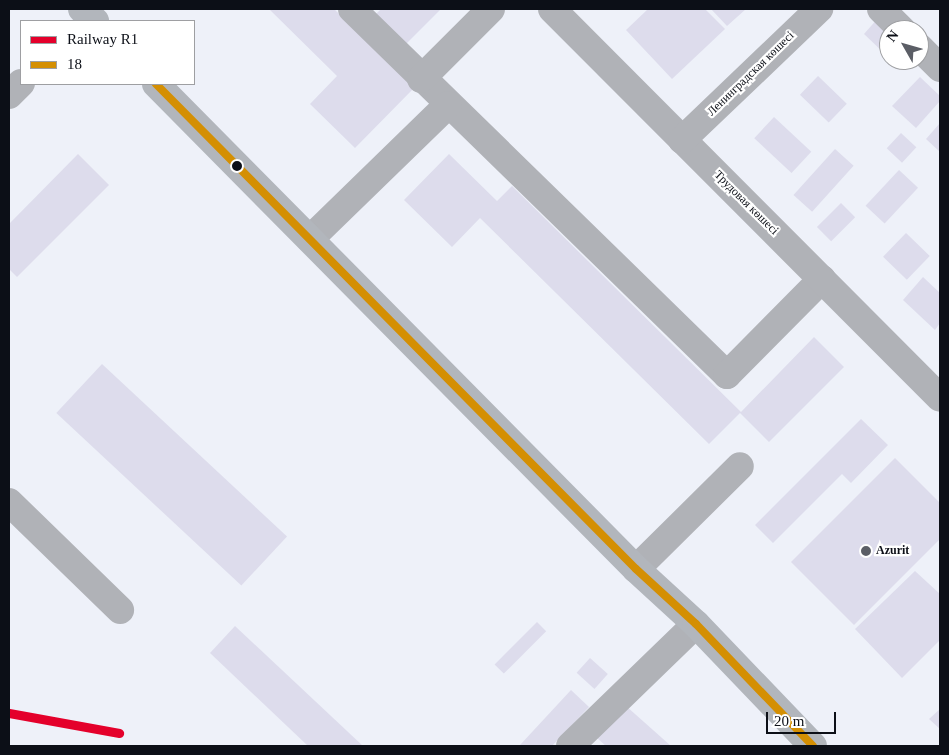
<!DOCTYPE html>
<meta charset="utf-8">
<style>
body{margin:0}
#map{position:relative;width:949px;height:755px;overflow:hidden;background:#eef1f9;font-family:Georgia,serif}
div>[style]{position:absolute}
.building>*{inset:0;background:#dddcec;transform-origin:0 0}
.minor>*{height:28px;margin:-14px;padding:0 14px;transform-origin:14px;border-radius:14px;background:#b0b2b7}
.major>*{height:28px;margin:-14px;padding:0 14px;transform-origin:14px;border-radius:14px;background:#b2b6bc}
.bus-1>*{height:8px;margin:-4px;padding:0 4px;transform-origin:4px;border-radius:4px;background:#d48f03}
.rail-1>*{height:9px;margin:-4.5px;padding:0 4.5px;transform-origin:4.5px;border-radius:4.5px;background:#e4002b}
.dots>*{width:14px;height:14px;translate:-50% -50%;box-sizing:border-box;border:2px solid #fff;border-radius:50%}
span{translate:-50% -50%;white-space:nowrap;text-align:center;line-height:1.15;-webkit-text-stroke:4.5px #fff;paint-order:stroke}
.street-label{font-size:12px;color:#0c0f17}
.poi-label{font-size:12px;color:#0c0f17;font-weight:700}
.left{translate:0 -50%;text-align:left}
.frame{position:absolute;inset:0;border:10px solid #0c0f17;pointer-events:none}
.legend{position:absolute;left:20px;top:20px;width:175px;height:65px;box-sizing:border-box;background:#fff;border:1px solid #9e9fa2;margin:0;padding:6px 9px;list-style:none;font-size:15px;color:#0c0f17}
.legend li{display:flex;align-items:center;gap:10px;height:25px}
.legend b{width:25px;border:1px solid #9e9fa2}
.north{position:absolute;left:879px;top:20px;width:50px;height:50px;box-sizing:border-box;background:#fff;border:1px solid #9e9fa2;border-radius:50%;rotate:308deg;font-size:14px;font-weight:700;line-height:20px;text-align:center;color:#0c0f17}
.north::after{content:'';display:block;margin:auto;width:18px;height:22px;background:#5b5e66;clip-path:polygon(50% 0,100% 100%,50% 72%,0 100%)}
.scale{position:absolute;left:766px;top:712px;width:70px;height:22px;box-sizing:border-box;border:2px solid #0c0f17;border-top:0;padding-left:6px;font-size:15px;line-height:18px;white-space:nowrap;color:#0c0f17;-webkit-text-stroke:4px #fff;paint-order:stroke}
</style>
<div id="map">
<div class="building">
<i style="clip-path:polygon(269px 9px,334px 9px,358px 32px,381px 9px,441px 9px,388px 62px,414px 88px,355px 148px,310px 104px,337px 76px)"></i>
<i style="clip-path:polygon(648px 9px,705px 9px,725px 29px,672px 79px,626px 30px)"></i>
<i style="clip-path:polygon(711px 9px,746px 9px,727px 26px)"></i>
<i style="clip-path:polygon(879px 17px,889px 30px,889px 50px,885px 54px,864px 34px)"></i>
<i style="left:818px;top:76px;width:40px;height:26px;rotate:44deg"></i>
<i style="clip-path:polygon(920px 77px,940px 96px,940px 101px,916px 128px,892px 106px)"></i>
<i style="left:774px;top:117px;width:51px;height:29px;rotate:43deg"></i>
<i style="clip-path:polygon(940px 123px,940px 152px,926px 139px)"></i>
<i style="left:901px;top:133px;width:21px;height:21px;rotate:43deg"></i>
<i style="left:835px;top:149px;width:25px;height:62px;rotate:42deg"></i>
<i style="clip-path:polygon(78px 154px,109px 185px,17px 277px,9px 269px,9px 224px)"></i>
<i style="clip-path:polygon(449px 154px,497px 201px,512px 186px,741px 412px,814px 337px,844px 367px,769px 442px,740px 413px,709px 444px,480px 218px,452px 247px,404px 200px)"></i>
<i style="left:899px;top:170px;width:26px;height:49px;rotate:43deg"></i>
<i style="left:841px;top:203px;width:20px;height:34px;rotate:45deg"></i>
<i style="left:906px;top:233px;width:33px;height:33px;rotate:44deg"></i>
<i style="clip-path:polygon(923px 277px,940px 293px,940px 323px,935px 330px,903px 300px)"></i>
<i style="left:102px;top:364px;width:253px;height:67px;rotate:43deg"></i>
<i style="clip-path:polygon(861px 419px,888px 445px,851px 483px,842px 474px,773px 543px,755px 525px)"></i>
<i style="clip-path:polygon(895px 458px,940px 503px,940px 539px,854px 625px,791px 562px)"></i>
<i style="clip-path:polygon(915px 571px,940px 594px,940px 640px,902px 678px,855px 629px)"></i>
<i style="left:537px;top:622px;width:13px;height:60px;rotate:45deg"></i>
<i style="clip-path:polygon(235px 626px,363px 746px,308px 746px,210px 653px)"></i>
<i style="left:590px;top:658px;width:24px;height:20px;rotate:42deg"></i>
<i style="clip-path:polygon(571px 690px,589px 707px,552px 746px,521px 746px,520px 745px)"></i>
<i style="clip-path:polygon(626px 706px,671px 746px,606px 746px,597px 738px)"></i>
<i style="clip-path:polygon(940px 709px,940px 729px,929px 719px)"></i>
</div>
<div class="minor">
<i style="left:352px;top:9px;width:524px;rotate:44.3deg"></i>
<i style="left:727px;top:375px;width:135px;rotate:-45.3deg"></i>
<i style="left:552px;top:9px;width:549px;rotate:45.07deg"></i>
<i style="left:881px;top:9px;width:30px;rotate:45deg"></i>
<i style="left:919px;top:47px;width:30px;rotate:45deg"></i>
<i style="left:421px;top:79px;width:99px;rotate:-45deg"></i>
<i style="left:9px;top:95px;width:17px;rotate:-45deg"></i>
<i style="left:682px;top:140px;width:190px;rotate:-43.7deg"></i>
<i style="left:310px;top:239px;width:192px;rotate:-44.2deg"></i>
<i style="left:9px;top:502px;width:155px;rotate:44.2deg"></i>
<i style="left:636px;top:569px;width:146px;rotate:-44.7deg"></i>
<i style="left:570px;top:746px;width:175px;rotate:-44.1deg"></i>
</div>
<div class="major">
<i style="left:82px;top:9px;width:18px;rotate:43deg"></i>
<i style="left:156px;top:84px;width:682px;rotate:45.3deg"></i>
<i style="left:636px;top:569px;width:81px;rotate:42.5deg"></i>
<i style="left:696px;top:624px;width:169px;rotate:46.2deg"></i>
</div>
<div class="bus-1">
<i style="left:156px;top:84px;width:682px;rotate:45.3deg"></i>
<i style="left:636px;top:569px;width:81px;rotate:42.5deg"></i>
<i style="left:696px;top:624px;width:169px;rotate:46.2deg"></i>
</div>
<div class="rail-1">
<i style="left:9px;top:713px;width:112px;rotate:10.3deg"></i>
</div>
<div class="dots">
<i style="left:237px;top:166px;background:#0c0f17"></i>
<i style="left:866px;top:551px;background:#5b5e66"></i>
</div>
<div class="street-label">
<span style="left:751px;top:74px;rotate:-44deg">Ленинградская көшесі</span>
<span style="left:746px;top:203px;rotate:45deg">Трудовая көшесі</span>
</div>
<div class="poi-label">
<span class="left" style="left:876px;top:551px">Azurit</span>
</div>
<div class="frame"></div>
<ul class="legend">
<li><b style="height:6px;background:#e4002b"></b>Railway R1</li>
<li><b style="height:6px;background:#d48f03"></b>18</li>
</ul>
<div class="north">N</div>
<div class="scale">20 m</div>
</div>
